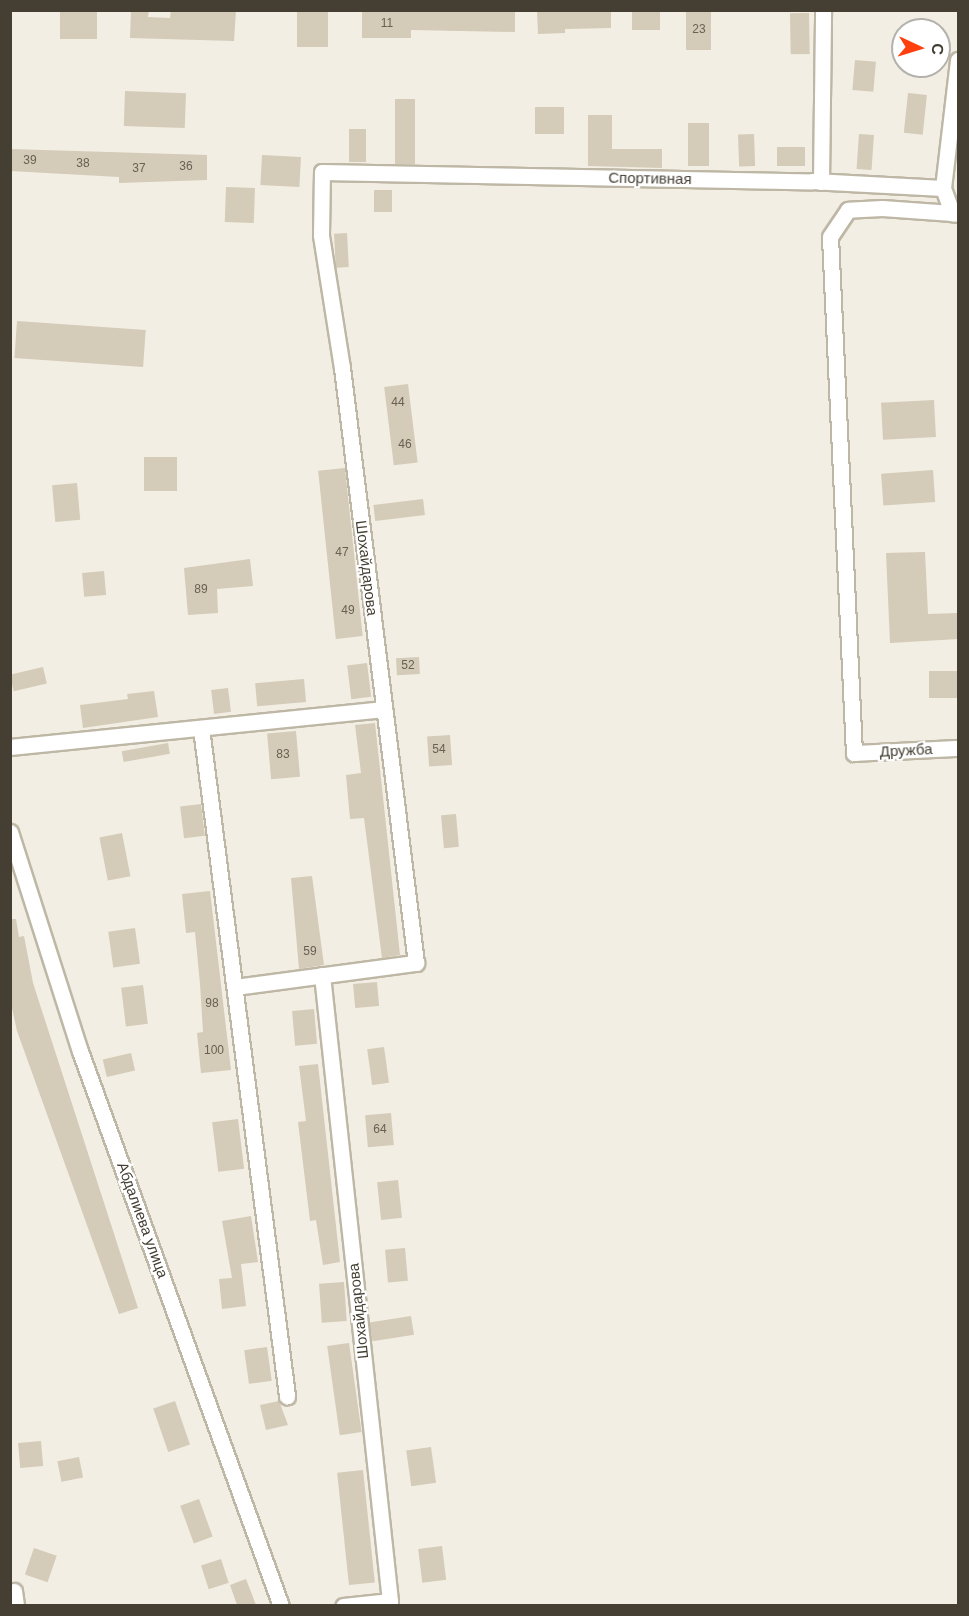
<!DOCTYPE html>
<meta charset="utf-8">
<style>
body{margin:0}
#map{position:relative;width:969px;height:1616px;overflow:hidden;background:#f2eee3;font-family:Helvetica,sans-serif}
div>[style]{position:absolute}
.building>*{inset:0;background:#d4cbb8;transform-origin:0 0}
.roads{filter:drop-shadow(2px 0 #beb7a5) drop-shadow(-2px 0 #beb7a5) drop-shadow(0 2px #beb7a5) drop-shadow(0 -2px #beb7a5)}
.minor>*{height:15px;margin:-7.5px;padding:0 7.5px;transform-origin:7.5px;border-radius:7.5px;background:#fff}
span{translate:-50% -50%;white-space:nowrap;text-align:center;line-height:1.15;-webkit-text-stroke:4.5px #fff;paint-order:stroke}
.number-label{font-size:12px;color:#686154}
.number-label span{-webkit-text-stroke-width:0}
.street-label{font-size:15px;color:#443e33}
.frame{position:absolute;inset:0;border:12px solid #443e33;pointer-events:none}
.north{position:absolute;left:891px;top:18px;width:60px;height:60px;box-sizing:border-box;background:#fff;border:2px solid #b4b2ad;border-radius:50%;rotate:94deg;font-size:16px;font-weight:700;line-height:24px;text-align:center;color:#443e33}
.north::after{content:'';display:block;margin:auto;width:21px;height:27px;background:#ff3f0d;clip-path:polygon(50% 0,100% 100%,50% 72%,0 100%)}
</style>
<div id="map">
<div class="building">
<i style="left:60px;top:10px;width:37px;height:29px"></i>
<i style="clip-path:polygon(131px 10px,149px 10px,148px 17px,170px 18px,171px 10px,236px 10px,234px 41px,130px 38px)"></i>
<i style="left:297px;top:10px;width:31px;height:37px"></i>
<i style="clip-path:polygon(362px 10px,515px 10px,515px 32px,411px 30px,411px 38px,362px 38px)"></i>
<i style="clip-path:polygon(537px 10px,611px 10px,611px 28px,565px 29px,565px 33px,538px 34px)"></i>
<i style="left:632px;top:10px;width:28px;height:20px"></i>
<i style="left:686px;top:10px;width:25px;height:40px"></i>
<i style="left:809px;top:13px;width:41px;height:19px;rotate:89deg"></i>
<i style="left:855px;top:60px;width:21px;height:30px;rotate:5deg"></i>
<i style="left:125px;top:91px;width:61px;height:35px;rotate:2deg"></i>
<i style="left:908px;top:93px;width:19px;height:40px;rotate:6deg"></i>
<i style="left:395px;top:99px;width:20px;height:65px"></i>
<i style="left:535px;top:107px;width:29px;height:27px"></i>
<i style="clip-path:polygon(588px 115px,612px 115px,612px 149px,662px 149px,662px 168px,588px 166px)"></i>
<i style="left:688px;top:123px;width:21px;height:43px"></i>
<i style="left:349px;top:129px;width:17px;height:33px"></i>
<i style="left:754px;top:134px;width:32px;height:16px;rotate:88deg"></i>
<i style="left:859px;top:134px;width:15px;height:35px;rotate:4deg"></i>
<i style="left:777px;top:147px;width:28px;height:19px"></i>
<i style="clip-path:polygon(10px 149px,207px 155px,207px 180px,119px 183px,119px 177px,10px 171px)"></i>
<i style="left:262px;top:155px;width:39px;height:30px;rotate:3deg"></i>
<i style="left:226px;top:187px;width:29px;height:35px;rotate:2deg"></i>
<i style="left:392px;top:190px;width:22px;height:18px;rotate:90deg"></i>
<i style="left:347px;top:233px;width:34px;height:13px;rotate:87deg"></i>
<i style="left:17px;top:321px;width:129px;height:37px;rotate:4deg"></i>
<i style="left:408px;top:384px;width:79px;height:24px;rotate:83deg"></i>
<i style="left:934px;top:400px;width:37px;height:53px;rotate:87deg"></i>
<i style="left:144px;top:457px;width:33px;height:34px"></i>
<i style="left:345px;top:468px;width:169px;height:27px;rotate:84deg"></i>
<i style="left:933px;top:470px;width:32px;height:52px;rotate:86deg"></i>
<i style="left:77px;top:483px;width:37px;height:25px;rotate:85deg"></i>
<i style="left:423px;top:499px;width:16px;height:50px;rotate:83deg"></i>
<i style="clip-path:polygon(925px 552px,928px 614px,958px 613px,958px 639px,890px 643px,886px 553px)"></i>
<i style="clip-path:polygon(250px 559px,253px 586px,217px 589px,218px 613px,188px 615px,184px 568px)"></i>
<i style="left:104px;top:571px;width:24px;height:22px;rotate:85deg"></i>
<i style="left:419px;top:657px;width:17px;height:23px;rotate:87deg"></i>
<i style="left:367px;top:663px;width:34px;height:20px;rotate:83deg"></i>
<i style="left:43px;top:667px;width:17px;height:34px;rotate:77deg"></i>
<i style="left:929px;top:671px;width:29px;height:27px"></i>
<i style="left:304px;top:679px;width:23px;height:49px;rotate:85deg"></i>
<i style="left:228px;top:688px;width:24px;height:17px;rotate:83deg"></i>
<i style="clip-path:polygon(154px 691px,158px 717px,83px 728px,80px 705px,128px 699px,127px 694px)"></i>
<i style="clip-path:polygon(375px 723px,400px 955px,382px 958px,364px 818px,350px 819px,346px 775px,361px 773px,355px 725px)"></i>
<i style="left:296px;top:731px;width:46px;height:29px;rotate:85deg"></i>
<i style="left:450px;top:735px;width:30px;height:23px;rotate:86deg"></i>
<i style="left:168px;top:743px;width:11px;height:47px;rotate:80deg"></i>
<i style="left:201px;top:804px;width:32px;height:21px;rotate:83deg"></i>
<i style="left:456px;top:814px;width:33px;height:15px;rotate:85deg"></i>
<i style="left:122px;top:833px;width:44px;height:23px;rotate:79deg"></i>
<i style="clip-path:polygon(312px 876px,324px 965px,299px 969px,291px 878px)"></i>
<i style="clip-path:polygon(210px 891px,231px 1070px,201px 1073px,197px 1033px,203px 1032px,200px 984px,195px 932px,186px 933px,182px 894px)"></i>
<i style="clip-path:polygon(10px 919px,16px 919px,19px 937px,24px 936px,33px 983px,138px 1308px,119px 1314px,17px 1031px,10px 999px)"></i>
<i style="left:135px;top:928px;width:36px;height:27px;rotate:82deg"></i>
<i style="left:377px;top:982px;width:24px;height:24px;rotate:85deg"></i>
<i style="left:143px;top:985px;width:39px;height:22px;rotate:83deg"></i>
<i style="left:314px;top:1009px;width:35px;height:22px;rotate:85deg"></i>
<i style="left:384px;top:1047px;width:36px;height:17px;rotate:82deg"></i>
<i style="left:131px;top:1053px;width:18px;height:29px;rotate:77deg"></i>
<i style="clip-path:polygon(318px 1064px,340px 1262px,323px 1265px,316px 1220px,310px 1221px,298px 1122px,306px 1121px,299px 1066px)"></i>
<i style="left:391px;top:1113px;width:32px;height:26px;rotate:85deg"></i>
<i style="left:238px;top:1119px;width:50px;height:26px;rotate:83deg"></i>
<i style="left:398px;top:1180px;width:38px;height:21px;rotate:84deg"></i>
<i style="clip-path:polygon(251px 1216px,258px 1262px,241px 1264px,246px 1306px,222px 1309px,219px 1279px,232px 1278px,222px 1221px)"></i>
<i style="left:405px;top:1248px;width:33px;height:20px;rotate:85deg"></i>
<i style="left:344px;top:1282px;width:39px;height:25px;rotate:86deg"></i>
<i style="left:411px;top:1316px;width:19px;height:42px;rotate:81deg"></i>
<i style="left:349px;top:1343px;width:90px;height:22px;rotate:82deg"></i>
<i style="left:267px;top:1347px;width:34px;height:23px;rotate:82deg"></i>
<i style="left:175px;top:1401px;width:46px;height:23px;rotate:71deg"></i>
<i style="clip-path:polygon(279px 1401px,288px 1425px,266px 1430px,260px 1405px)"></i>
<i style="left:41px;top:1441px;width:25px;height:23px;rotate:85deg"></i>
<i style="left:431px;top:1447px;width:36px;height:25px;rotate:82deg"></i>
<i style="left:79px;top:1457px;width:21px;height:22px;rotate:79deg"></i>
<i style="left:363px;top:1470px;width:113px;height:26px;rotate:84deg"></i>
<i style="left:199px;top:1499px;width:40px;height:20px;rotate:70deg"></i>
<i style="left:442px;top:1546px;width:34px;height:24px;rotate:83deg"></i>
<i style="left:34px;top:1548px;width:24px;height:28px;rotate:19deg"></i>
<i style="left:221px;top:1559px;width:25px;height:21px;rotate:72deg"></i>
<i style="clip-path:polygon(246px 1579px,256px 1605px,237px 1605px,230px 1585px)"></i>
</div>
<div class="roads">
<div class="minor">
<i style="left:821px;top:182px;width:172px;rotate:-89.3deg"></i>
<i style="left:943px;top:188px;width:129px;rotate:-83.3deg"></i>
<i style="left:952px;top:213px;width:70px;rotate:-175.9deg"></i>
<i style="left:882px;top:208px;width:34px;rotate:177deg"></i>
<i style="left:848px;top:210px;width:32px;rotate:124deg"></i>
<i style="left:830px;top:237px;width:517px;rotate:87.34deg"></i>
<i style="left:854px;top:753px;width:104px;rotate:-2.8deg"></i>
<i style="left:201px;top:728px;width:674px;rotate:82.66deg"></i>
<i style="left:10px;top:747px;width:376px;rotate:-5.8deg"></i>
<i style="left:10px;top:832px;width:230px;rotate:72.3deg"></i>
<i style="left:80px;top:1051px;width:590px;rotate:70.09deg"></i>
<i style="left:322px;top:975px;width:630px;rotate:83.8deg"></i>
<i style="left:390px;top:1601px;width:47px;rotate:173.9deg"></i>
<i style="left:235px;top:987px;width:183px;rotate:-7.6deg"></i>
<i style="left:416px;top:963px;width:600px;rotate:-97.09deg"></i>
<i style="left:342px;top:368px;width:135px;rotate:-99deg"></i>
<i style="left:321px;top:235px;width:63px;rotate:-89.1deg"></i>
<i style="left:322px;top:172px;width:490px;rotate:1.1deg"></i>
<i style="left:812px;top:181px;width:131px;rotate:3.1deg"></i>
<i style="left:943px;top:188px;width:27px;rotate:70deg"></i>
<i style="left:952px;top:213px;width:6px;rotate:9deg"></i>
<i style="left:14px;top:1591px;width:15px;rotate:82deg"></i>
</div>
</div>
<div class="number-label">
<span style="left:387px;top:24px">11</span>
<span style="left:699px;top:30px">23</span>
<span style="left:30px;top:161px">39</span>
<span style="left:83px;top:164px">38</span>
<span style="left:186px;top:167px">36</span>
<span style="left:139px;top:169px">37</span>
<span style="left:398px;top:403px">44</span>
<span style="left:405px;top:445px">46</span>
<span style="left:342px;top:553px">47</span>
<span style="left:201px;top:590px">89</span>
<span style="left:348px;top:611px">49</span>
<span style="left:408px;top:666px">52</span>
<span style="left:439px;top:750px">54</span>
<span style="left:283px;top:755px">83</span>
<span style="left:310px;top:952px">59</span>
<span style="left:212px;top:1004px">98</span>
<span style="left:214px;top:1051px">100</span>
<span style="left:380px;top:1130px">64</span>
</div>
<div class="street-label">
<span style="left:650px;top:178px;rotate:1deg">Спортивная</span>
<span style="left:367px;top:568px;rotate:83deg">Шохайдарова</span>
<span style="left:906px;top:750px;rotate:-3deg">Дружба</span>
<span style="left:143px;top:1220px;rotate:70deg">Абдалиева улица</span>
<span style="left:358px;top:1311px;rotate:-96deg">Шохайдарова</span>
</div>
<div class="frame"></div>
<div class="north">С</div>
</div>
